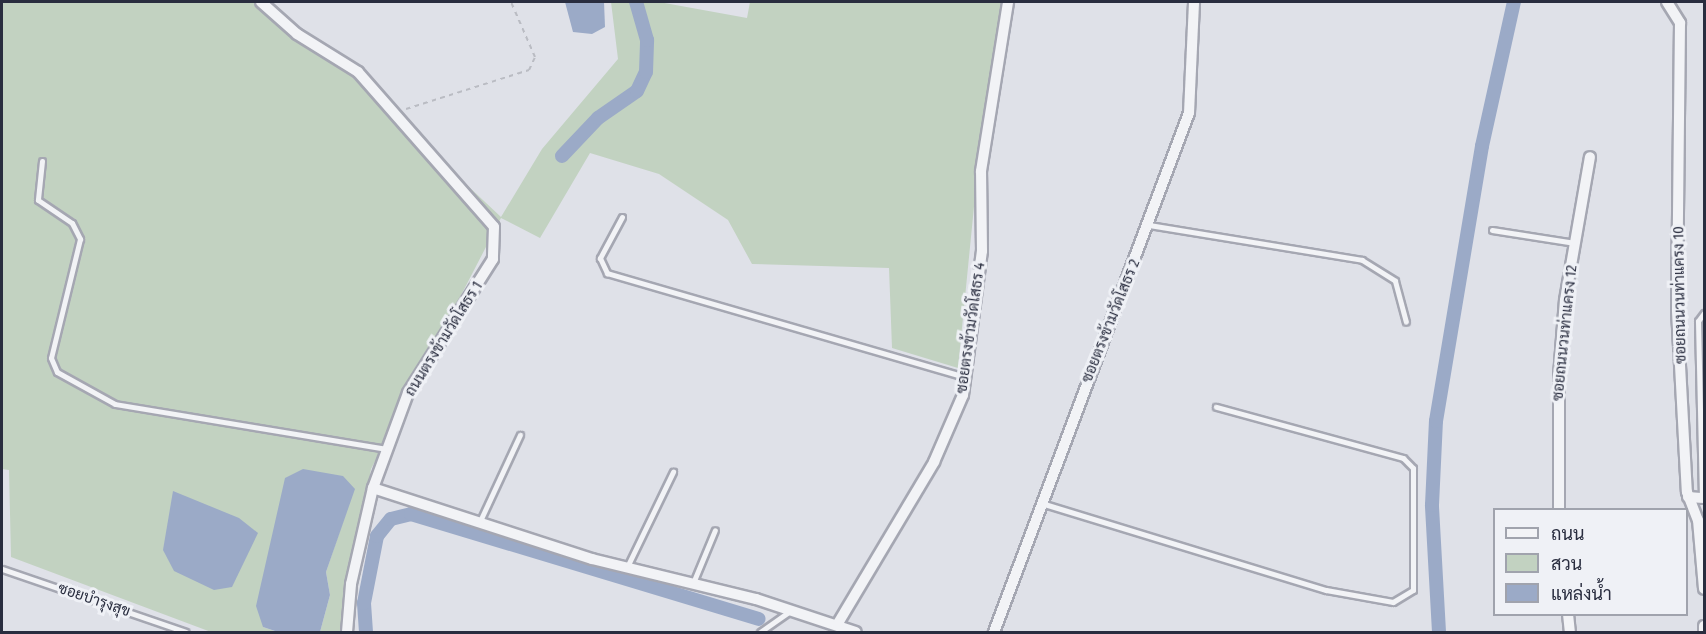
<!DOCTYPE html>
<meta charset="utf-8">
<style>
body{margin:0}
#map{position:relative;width:1706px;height:634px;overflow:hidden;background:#dfe1e8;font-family:"Fira Sans Condensed",Sarabun,sans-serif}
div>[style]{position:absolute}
.green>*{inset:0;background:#c2d2c1}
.water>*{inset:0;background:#9baac7}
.canal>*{height:14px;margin:-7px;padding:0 7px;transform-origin:7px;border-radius:7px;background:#9baac7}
.path>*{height:2px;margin-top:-1px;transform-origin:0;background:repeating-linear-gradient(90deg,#babcc3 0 4.5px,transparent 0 9px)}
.roads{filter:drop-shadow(2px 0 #a5a7b2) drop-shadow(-2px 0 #a5a7b2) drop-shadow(0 2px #a5a7b2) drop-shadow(0 -2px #a5a7b2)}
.lane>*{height:5px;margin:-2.5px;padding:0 2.5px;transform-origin:2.5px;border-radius:2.5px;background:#f2f3f6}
.street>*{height:10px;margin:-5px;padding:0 5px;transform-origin:5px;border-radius:5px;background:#f2f3f6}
span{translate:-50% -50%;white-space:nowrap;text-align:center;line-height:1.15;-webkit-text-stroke:6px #eff1f6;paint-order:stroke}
.street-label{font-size:15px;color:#292d3f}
.frame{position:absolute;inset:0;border:3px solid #292d3f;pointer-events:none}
.legend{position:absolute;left:1493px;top:508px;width:195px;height:108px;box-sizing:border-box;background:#eff1f6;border:2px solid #a0a3ad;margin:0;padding:8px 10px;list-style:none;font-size:18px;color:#292d3f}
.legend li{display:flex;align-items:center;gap:12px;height:30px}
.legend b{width:30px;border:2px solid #a0a3ad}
</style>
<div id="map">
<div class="green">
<i style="clip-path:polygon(2px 2px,272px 2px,501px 217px,542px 149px,618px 59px,611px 2px,659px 2px,747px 18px,750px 2px,1005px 2px,983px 116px,958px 368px,892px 348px,889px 268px,752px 264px,728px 220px,659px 174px,590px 153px,540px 238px,501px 218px,371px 469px,343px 632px,320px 632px,330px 595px,326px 572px,354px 489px,263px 627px,278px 632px,211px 632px,11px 557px,9px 470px,2px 469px)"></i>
</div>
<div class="water">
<i style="clip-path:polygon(565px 2px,604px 2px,605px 27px,592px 34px,573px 32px)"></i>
<i style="clip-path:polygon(303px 469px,343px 476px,355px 489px,326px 572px,330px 595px,320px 632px,278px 632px,263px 627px,256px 606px,285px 478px)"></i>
<i style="clip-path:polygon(173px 491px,239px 518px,258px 533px,232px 587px,214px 590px,174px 571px,163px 550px)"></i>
</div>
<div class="canal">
<i style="left:562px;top:156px;width:52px;rotate:-46.5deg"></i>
<i style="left:598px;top:118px;width:47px;rotate:-34.7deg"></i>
<i style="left:637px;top:91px;width:21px;rotate:-65deg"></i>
<i style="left:646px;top:72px;width:32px;rotate:-88deg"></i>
<i style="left:647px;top:40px;width:40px;rotate:-106deg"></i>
<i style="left:366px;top:632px;width:29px;rotate:-94deg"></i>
<i style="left:364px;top:603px;width:68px;rotate:-79deg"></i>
<i style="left:377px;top:536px;width:22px;rotate:-51deg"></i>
<i style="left:391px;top:519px;width:21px;rotate:-14deg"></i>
<i style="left:411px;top:514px;width:363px;rotate:16.8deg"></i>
<i style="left:1439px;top:632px;width:127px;rotate:-93.2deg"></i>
<i style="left:1432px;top:505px;width:84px;rotate:-87.3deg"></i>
<i style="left:1436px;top:421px;width:279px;rotate:-80.5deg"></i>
<i style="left:1482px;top:146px;width:148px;rotate:-77.5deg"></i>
</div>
<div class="path">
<i style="left:406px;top:109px;width:129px;rotate:-17.6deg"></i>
<i style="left:529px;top:70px;width:14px;rotate:-65deg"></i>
<i style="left:535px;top:57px;width:60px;rotate:-113.6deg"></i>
</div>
<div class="roads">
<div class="lane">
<i style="left:42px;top:161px;width:39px;rotate:96deg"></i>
<i style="left:38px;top:200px;width:41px;rotate:34.1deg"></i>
<i style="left:72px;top:223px;width:18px;rotate:63deg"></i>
<i style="left:80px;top:239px;width:122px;rotate:103.7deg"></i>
<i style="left:51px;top:358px;width:15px;rotate:67deg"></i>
<i style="left:57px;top:372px;width:66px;rotate:28.9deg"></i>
<i style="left:115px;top:404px;width:276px;rotate:9.4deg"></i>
<i style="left:622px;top:217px;width:47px;rotate:118.2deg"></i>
<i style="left:600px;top:258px;width:17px;rotate:65deg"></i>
<i style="left:607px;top:273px;width:373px;rotate:16.2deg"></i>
<i style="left:1149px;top:225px;width:216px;rotate:9.3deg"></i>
<i style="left:1362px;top:260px;width:39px;rotate:32deg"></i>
<i style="left:1395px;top:281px;width:42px;rotate:75deg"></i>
<i style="left:1492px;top:230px;width:84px;rotate:8.9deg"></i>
<i style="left:1702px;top:498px;width:177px;rotate:-91.3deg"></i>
<i style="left:1698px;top:321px;width:10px;rotate:-53deg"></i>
<i style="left:1041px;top:503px;width:298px;rotate:17deg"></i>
<i style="left:1326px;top:590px;width:68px;rotate:10.2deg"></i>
<i style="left:1393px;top:602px;width:23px;rotate:-31deg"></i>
<i style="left:1413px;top:590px;width:122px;rotate:-90deg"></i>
<i style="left:1413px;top:468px;width:14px;rotate:-135deg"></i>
<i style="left:1403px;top:458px;width:194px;rotate:-164.7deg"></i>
<i style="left:480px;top:521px;width:95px;rotate:-65.1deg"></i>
<i style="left:627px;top:567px;width:106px;rotate:-64.2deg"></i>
<i style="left:2px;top:569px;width:194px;rotate:18.9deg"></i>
<i style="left:693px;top:583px;width:57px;rotate:-67.5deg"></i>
<i style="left:760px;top:632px;width:37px;rotate:-35deg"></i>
</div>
<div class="street">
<i style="left:261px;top:2px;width:48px;rotate:41.6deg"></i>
<i style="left:297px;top:34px;width:72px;rotate:31.9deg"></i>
<i style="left:358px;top:72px;width:206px;rotate:48.7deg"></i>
<i style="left:494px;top:227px;width:32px;rotate:92deg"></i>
<i style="left:493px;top:259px;width:159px;rotate:122.4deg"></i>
<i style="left:408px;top:393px;width:101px;rotate:110.2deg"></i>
<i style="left:373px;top:488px;width:230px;rotate:18deg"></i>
<i style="left:592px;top:559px;width:169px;rotate:13.7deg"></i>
<i style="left:756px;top:599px;width:105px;rotate:18.3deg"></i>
<i style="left:1667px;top:2px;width:25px;rotate:58deg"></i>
<i style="left:1680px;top:23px;width:287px;rotate:90.6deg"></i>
<i style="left:1677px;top:310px;width:182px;rotate:86.9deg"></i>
<i style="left:1687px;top:492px;width:30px;rotate:69deg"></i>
<i style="left:1698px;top:520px;width:69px;rotate:85deg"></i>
<i style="left:1688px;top:497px;width:16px;rotate:4deg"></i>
<i style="left:1559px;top:510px;width:134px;rotate:-90deg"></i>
<i style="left:1559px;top:376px;width:76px;rotate:-85.5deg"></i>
<i style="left:1565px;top:300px;width:145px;rotate:-80.1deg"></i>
<i style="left:1568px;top:614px;width:18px;rotate:84deg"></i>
<i style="left:837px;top:625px;width:190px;rotate:-59.2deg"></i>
<i style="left:934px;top:462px;width:73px;rotate:-66.6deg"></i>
<i style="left:963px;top:395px;width:145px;rotate:-82.5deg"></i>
<i style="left:982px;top:251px;width:80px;rotate:-90.7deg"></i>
<i style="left:981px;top:171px;width:171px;rotate:-80.9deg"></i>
<i style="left:347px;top:632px;width:48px;rotate:-85.2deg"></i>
<i style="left:351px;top:584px;width:98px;rotate:-77.1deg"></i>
<i style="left:994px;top:632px;width:554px;rotate:-69.41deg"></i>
<i style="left:1189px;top:113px;width:111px;rotate:-87.4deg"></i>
<i style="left:1704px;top:632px;width:6px;rotate:-90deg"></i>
</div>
</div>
<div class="street-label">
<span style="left:1680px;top:295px;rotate:-91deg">ซอยถนนวนท่าแครง 10</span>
<span style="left:1111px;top:321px;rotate:-68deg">ซอยตรงข้ามวัดโสธร 2</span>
<span style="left:971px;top:328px;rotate:-82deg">ซอยตรงข้ามวัดโสธร 4</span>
<span style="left:1565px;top:333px;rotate:-84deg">ซอยถนนวนท่าแครง 12</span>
<span style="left:444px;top:339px;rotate:-58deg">ถนนตรงข้ามวัดโสธร 1</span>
<span style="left:94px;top:600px;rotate:19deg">ซอยบำรุงสุข</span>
</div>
<div class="frame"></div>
<ul class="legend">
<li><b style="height:8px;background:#f2f3f6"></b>ถนน</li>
<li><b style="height:16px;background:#c2d2c1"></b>สวน</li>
<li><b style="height:16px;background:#9baac7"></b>แหล่งน้ำ</li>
</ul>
</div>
